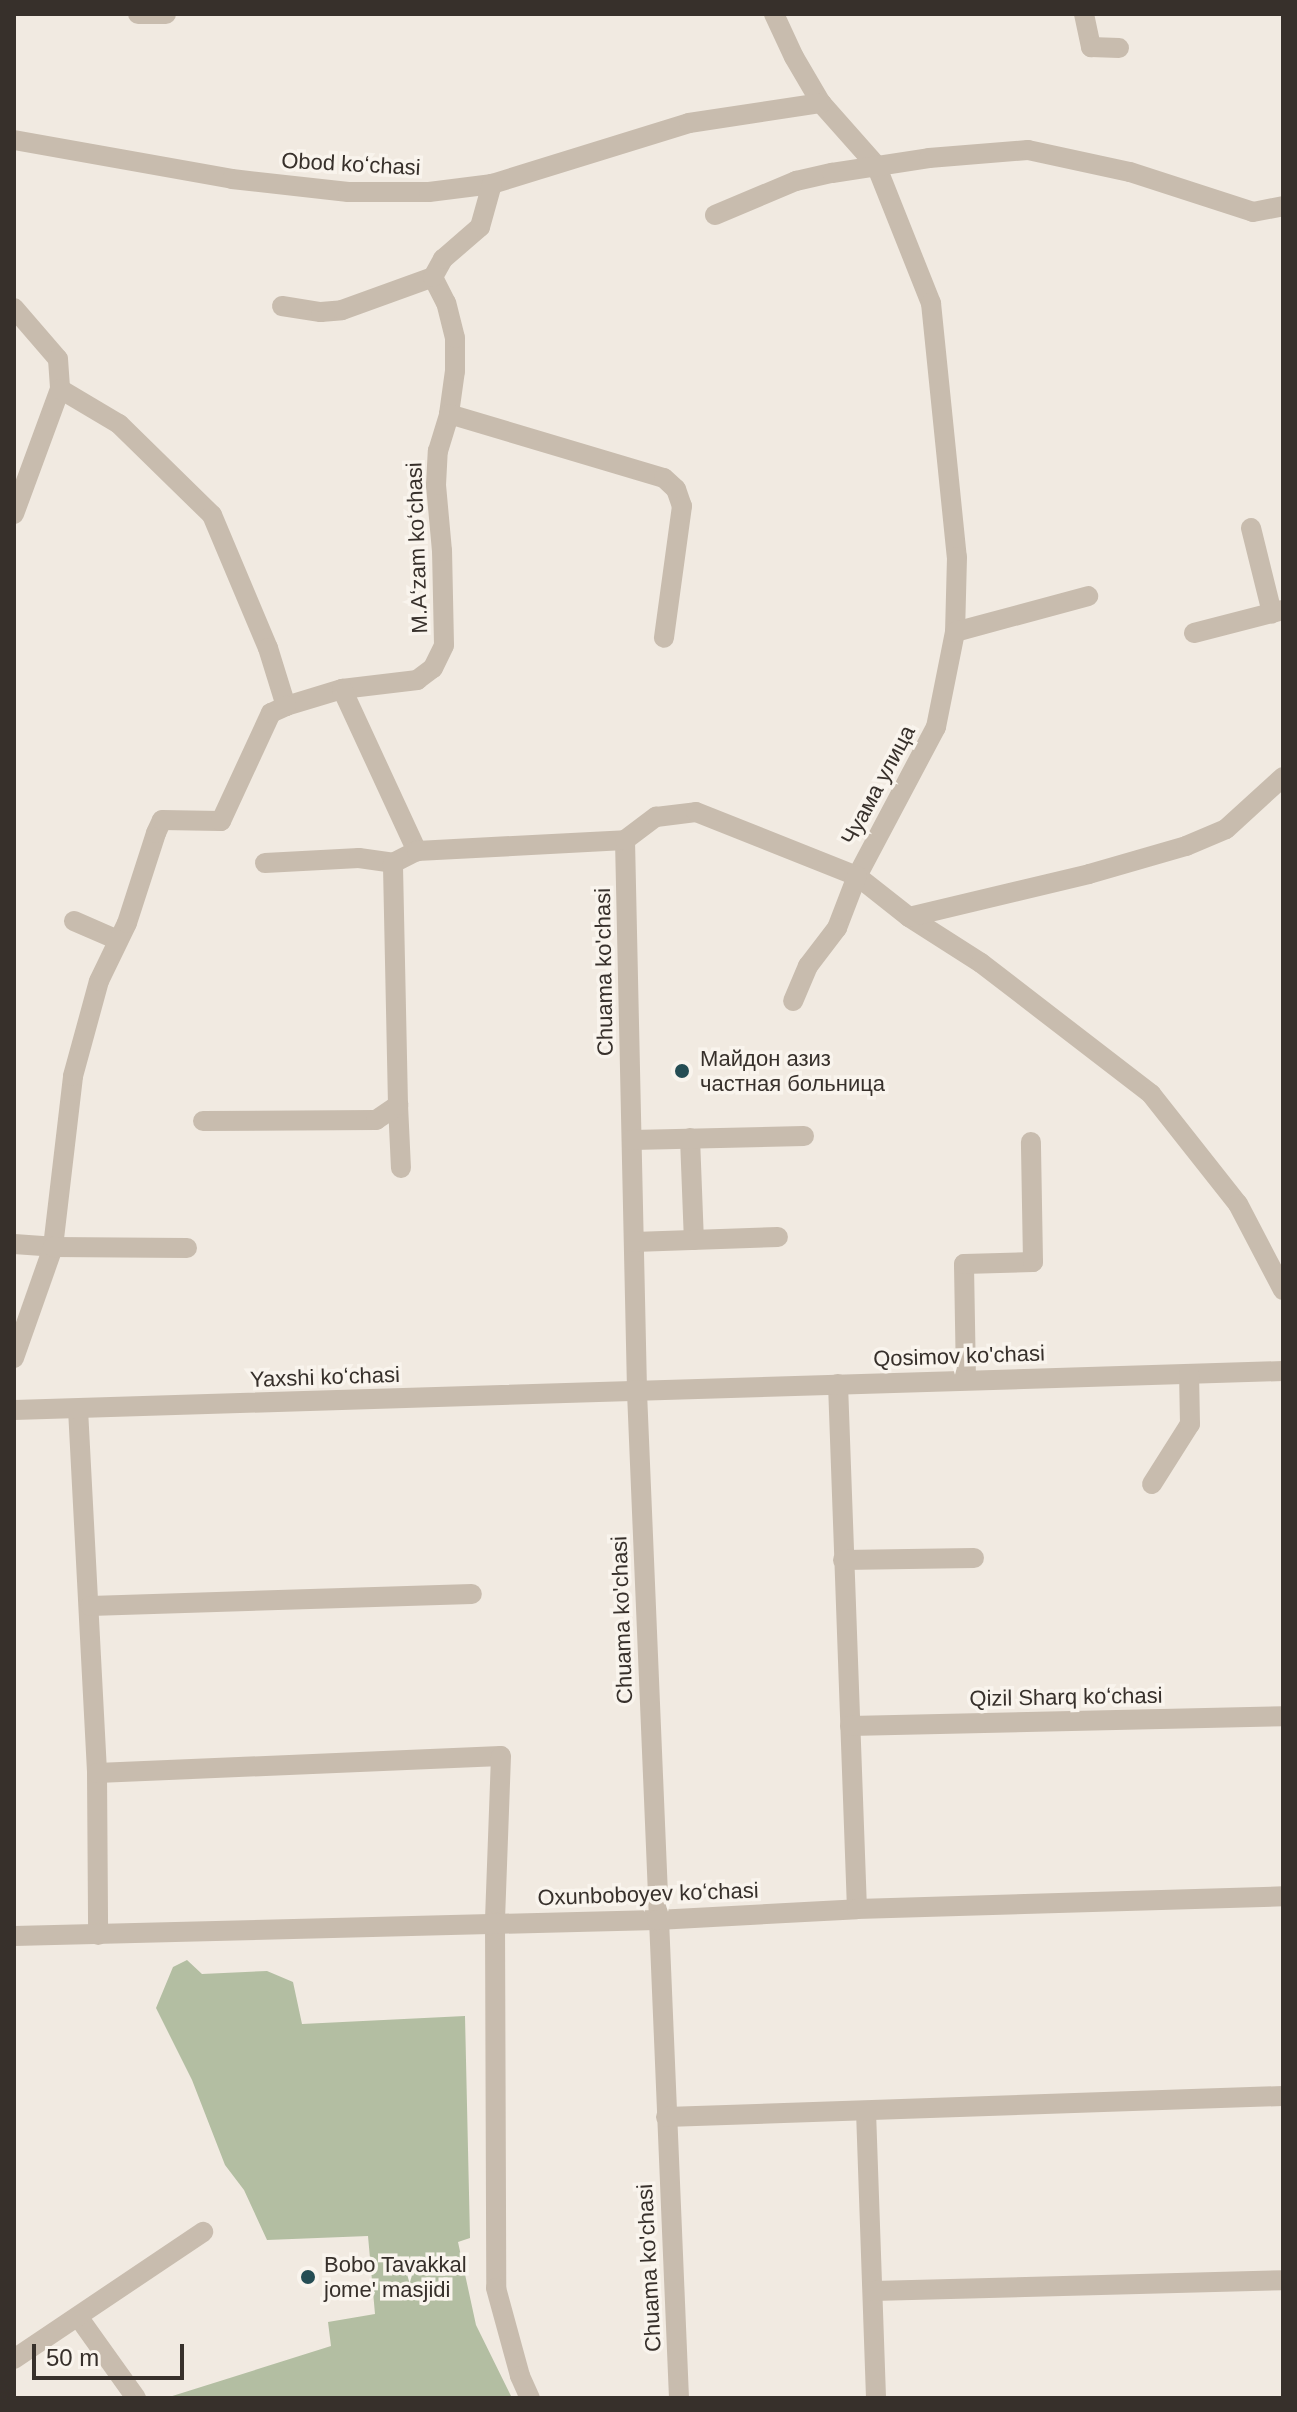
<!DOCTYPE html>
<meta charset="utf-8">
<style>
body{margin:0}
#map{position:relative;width:1297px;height:2412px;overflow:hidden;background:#f1eae1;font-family:Helvetica,sans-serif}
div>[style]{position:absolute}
.green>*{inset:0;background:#b3bea2}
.minor>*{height:20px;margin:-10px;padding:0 10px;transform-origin:10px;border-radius:10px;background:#c8bcae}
.dots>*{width:22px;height:22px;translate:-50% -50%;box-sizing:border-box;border:4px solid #f9f4ed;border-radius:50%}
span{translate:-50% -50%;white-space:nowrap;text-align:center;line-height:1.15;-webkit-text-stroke:7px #f9f4ed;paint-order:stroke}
.street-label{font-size:22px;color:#37302b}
.poi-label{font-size:22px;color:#37302b}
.left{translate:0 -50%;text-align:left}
.frame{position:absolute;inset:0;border:16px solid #37302b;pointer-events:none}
.scale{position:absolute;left:32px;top:2344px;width:152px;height:36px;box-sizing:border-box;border:4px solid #37302b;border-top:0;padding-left:10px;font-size:24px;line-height:28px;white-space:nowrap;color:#37302b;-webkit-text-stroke:6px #f9f4ed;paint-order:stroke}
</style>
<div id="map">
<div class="green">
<i style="clip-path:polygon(187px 1960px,202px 1974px,267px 1971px,293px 1982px,302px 2024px,465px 2016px,470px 2238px,458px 2242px,476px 2325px,512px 2398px,166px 2398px,331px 2346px,328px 2322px,375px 2314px,368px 2236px,267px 2240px,244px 2190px,225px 2165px,192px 2080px,156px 2008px,173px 1967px)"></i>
</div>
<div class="minor">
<i style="left:138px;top:14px;width:28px"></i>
<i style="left:774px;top:14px;width:47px;rotate:65.1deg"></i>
<i style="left:794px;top:57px;width:53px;rotate:59.6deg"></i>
<i style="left:821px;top:103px;width:83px;rotate:48.4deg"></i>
<i style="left:876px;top:165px;width:149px;rotate:68.3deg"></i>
<i style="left:931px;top:303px;width:255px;rotate:84.2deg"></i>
<i style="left:957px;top:557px;width:75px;rotate:91.5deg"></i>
<i style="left:955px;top:632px;width:97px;rotate:101.3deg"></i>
<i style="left:936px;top:727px;width:169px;rotate:117.9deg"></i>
<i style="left:857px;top:876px;width:66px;rotate:38.3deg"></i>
<i style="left:909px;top:917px;width:85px;rotate:32.6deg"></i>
<i style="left:981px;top:963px;width:215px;rotate:37.6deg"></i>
<i style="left:1151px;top:1094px;width:140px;rotate:51.7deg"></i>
<i style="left:1238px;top:1204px;width:97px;rotate:62.4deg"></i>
<i style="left:1084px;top:14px;width:34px;rotate:78deg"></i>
<i style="left:1091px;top:47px;width:28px;rotate:2deg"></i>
<i style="left:14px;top:140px;width:221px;rotate:10.1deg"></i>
<i style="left:232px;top:179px;width:117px;rotate:6.4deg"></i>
<i style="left:348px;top:192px;width:81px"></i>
<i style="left:429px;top:192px;width:64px;rotate:-7.2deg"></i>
<i style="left:492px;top:184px;width:206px;rotate:-17.2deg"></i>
<i style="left:689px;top:123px;width:134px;rotate:-8.6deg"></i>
<i style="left:715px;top:215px;width:88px;rotate:-22.8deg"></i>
<i style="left:796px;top:181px;width:37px;rotate:-13deg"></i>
<i style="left:832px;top:173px;width:98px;rotate:-8.8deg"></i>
<i style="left:929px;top:158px;width:99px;rotate:-4.6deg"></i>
<i style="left:1028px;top:150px;width:104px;rotate:12.2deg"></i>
<i style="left:1130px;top:172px;width:129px;rotate:18deg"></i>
<i style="left:1253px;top:212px;width:31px;rotate:-11deg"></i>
<i style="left:282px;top:306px;width:39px;rotate:9deg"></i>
<i style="left:321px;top:312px;width:21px;rotate:-5deg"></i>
<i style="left:342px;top:310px;width:97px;rotate:-19.9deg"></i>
<i style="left:14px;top:308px;width:67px;rotate:49.2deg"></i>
<i style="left:58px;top:359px;width:30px;rotate:86deg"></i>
<i style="left:60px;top:389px;width:133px;rotate:110.2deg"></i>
<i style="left:60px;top:389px;width:69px;rotate:30.7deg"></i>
<i style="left:119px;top:424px;width:130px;rotate:44.4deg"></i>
<i style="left:212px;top:515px;width:144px;rotate:67.2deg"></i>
<i style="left:268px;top:648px;width:61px;rotate:72.8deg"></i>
<i style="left:286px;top:706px;width:59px;rotate:-16.9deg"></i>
<i style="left:342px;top:689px;width:76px;rotate:-6.8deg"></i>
<i style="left:417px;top:680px;width:20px;rotate:-37deg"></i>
<i style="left:433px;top:668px;width:25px;rotate:-64deg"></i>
<i style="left:444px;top:645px;width:94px;rotate:-91.2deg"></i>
<i style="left:442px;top:551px;width:66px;rotate:-95.2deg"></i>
<i style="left:436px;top:485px;width:34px;rotate:-87deg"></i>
<i style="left:438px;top:451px;width:39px;rotate:-73deg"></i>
<i style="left:449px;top:414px;width:43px;rotate:-82.1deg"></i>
<i style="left:455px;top:371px;width:33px;rotate:-90deg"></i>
<i style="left:455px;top:338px;width:36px;rotate:-104deg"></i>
<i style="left:446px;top:303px;width:29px;rotate:-117deg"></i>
<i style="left:433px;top:277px;width:21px;rotate:-61deg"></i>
<i style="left:443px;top:259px;width:49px;rotate:-40.9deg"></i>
<i style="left:480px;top:227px;width:45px;rotate:-74.4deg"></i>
<i style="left:449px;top:414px;width:224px;rotate:16.6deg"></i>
<i style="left:664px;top:478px;width:16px;rotate:43deg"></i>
<i style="left:676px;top:489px;width:18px;rotate:71deg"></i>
<i style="left:682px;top:506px;width:133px;rotate:97.8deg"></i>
<i style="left:1251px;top:528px;width:88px;rotate:76.1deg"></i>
<i style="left:955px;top:632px;width:138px;rotate:-15.1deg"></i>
<i style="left:1194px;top:633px;width:92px;rotate:-14.5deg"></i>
<i style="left:342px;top:689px;width:179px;rotate:65.2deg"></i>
<i style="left:625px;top:840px;width:552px;rotate:88.75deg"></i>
<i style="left:637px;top:1392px;width:1007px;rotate:87.61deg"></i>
<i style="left:265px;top:863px;width:94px;rotate:-3deg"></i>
<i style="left:359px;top:858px;width:34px;rotate:8deg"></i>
<i style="left:393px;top:863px;width:27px;rotate:-27deg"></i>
<i style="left:417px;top:851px;width:208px;rotate:-3deg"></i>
<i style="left:625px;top:840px;width:39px;rotate:-37deg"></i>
<i style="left:656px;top:817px;width:40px;rotate:-7.1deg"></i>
<i style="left:696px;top:812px;width:173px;rotate:21.7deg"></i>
<i style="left:857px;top:876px;width:56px;rotate:111deg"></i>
<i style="left:837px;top:928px;width:48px;rotate:127.3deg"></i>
<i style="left:808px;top:966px;width:38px;rotate:113deg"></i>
<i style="left:909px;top:917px;width:185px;rotate:-13.4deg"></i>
<i style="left:1089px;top:874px;width:101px;rotate:-16.1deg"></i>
<i style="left:1186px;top:846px;width:43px;rotate:-23deg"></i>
<i style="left:1226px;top:829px;width:77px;rotate:-42.4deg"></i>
<i style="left:74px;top:921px;width:48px;rotate:23.4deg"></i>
<i style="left:398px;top:1105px;width:63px;rotate:87.3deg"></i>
<i style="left:203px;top:1121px;width:173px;rotate:-0.3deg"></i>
<i style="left:376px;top:1120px;width:27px;rotate:-34deg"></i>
<i style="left:398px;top:1105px;width:242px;rotate:-91.2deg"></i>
<i style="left:690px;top:1138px;width:102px;rotate:87.8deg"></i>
<i style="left:632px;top:1140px;width:172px;rotate:-1.3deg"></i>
<i style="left:634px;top:1242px;width:144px;rotate:-2deg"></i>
<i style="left:14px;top:1244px;width:39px;rotate:4deg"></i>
<i style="left:53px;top:1247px;width:172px;rotate:-83.3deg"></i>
<i style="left:73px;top:1076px;width:98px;rotate:-74.7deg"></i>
<i style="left:99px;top:981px;width:64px;rotate:-64.2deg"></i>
<i style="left:127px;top:923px;width:95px;rotate:-72.1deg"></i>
<i style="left:156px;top:833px;width:14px;rotate:-65deg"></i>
<i style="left:162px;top:820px;width:59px;rotate:1deg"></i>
<i style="left:221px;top:821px;width:119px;rotate:-65.2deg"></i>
<i style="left:271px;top:713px;width:17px;rotate:-25deg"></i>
<i style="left:14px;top:1358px;width:118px;rotate:-70.6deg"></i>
<i style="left:53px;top:1247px;width:134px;rotate:0.4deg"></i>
<i style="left:966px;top:1380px;width:116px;rotate:-91deg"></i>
<i style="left:964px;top:1264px;width:69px;rotate:-1.7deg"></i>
<i style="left:1033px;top:1262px;width:120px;rotate:-91deg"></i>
<i style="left:838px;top:1384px;width:525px;rotate:87.93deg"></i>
<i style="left:78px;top:1409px;width:364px;rotate:87deg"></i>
<i style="left:97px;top:1773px;width:162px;rotate:89.6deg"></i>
<i style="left:14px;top:1410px;width:1270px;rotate:-1.76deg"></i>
<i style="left:1152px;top:1484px;width:71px;rotate:-57.7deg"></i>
<i style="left:1190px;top:1424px;width:50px;rotate:-91.1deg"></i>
<i style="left:843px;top:1560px;width:131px;rotate:-0.9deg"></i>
<i style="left:90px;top:1606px;width:382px;rotate:-1.8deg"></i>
<i style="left:850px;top:1726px;width:433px;rotate:-1.3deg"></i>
<i style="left:97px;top:1773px;width:404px;rotate:-2.4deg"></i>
<i style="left:501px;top:1756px;width:166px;rotate:92.1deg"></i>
<i style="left:495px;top:1922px;width:366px;rotate:89.8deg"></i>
<i style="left:496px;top:2288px;width:91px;rotate:74.7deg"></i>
<i style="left:520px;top:2376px;width:24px;rotate:66deg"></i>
<i style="left:14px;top:1936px;width:643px;rotate:-1.43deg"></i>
<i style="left:657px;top:1920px;width:200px;rotate:-3.1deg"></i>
<i style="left:857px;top:1909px;width:426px;rotate:-1.7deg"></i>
<i style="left:866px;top:2111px;width:287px;rotate:88deg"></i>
<i style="left:666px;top:2117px;width:617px;rotate:-1.95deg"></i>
<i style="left:873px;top:2291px;width:410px;rotate:-1.5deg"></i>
<i style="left:79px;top:2318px;width:98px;rotate:54.5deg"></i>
<i style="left:14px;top:2359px;width:228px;rotate:-33.9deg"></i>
</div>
<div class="dots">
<i style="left:682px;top:1071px;background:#254d54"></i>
<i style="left:308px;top:2277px;background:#254d54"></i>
</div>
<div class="street-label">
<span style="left:351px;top:164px;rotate:3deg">Obod koʻchasi</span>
<span style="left:417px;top:548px;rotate:-92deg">M.Aʻzam koʻchasi</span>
<span style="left:878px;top:785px;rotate:-62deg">Чуама улица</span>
<span style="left:604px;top:972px;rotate:-91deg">Chuama ko'chasi</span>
<span style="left:959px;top:1356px;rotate:-2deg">Qosimov ko'chasi</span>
<span style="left:325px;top:1377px;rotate:-2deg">Yaxshi koʻchasi</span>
<span style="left:622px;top:1620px;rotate:-92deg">Chuama ko'chasi</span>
<span style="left:1066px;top:1697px;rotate:-1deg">Qizil Sharq koʻchasi</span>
<span style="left:648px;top:1894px;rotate:-2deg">Oxunboboyev koʻchasi</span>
<span style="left:649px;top:2268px;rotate:-93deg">Chuama ko'chasi</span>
</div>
<div class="poi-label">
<span class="left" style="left:700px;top:1071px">Майдон азиз<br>частная больница</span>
<span class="left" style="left:324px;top:2277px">Bobo Tavakkal<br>jome' masjidi</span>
</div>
<div class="frame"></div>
<div class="scale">50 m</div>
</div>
